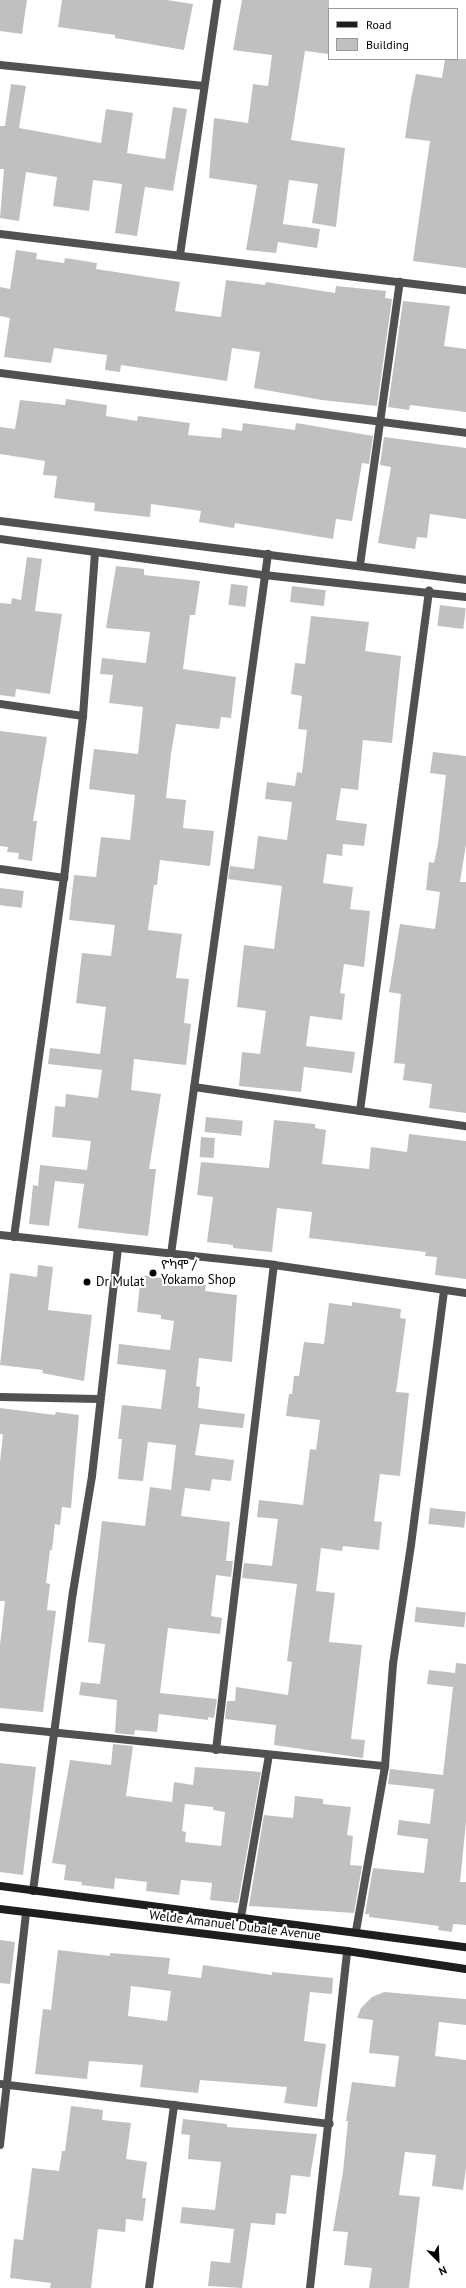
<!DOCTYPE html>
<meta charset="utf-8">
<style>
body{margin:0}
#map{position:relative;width:466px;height:2288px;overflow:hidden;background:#fff;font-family:"PT Sans","Noto Sans Ethiopic",sans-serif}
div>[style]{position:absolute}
.building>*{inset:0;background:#c0c0c0;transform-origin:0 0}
.minor>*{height:8px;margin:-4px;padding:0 4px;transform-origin:4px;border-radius:4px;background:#515151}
.tertiary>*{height:8px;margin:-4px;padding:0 4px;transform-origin:4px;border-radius:4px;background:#515151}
.secondary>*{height:8px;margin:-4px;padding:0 4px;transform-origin:4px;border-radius:4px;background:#1e1e1e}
.dots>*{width:11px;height:11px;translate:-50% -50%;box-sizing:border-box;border:2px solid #fff;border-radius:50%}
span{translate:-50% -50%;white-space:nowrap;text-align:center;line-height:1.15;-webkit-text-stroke:4px #fff;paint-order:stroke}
.poi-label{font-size:13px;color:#000}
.left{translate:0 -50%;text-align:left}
.street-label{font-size:13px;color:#000}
.legend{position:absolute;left:328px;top:8px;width:130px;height:52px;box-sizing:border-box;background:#fff;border:1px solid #999;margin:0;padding:5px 7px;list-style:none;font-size:12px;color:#000}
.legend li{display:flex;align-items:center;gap:8px;height:20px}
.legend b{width:20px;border:1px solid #999}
.north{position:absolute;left:418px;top:2240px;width:40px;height:40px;-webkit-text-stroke:3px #fff;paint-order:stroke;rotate:156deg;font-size:11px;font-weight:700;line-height:16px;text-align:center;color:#000}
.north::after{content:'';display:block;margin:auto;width:14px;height:18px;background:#000;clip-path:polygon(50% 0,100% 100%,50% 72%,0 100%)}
</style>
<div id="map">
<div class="building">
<i style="clip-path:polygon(0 0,27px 0,22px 34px,0 31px)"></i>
<i style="clip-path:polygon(62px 0,167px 0,193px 4px,184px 50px,115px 38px,115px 35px,58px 27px)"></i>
<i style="clip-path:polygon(242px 0,329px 0,329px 54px,305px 51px,291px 140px,345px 148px,336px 227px,312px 223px,318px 184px,289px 180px,283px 224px,320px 229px,317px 248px,278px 242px,276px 253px,246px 250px,257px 185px,209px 178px,214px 118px,248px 123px,253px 84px,268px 86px,272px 55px,233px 50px)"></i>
<i style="clip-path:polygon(445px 59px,466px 59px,466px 268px,413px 261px,430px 141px,405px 138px,411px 99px,416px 74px,442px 78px)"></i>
<i style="clip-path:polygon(11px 84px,26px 86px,19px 128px,101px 143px,106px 109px,133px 113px,127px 153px,165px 159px,173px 107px,187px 109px,173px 191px,145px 187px,137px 236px,115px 233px,122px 184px,93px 180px,89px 211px,53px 206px,57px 177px,26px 172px,19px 221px,0 218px,4px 169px,0 169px,0 126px,5px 126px)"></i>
<i style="clip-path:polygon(16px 250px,37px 253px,36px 259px,64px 263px,65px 258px,97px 263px,96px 269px,180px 282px,175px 311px,205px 315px,221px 317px,226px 280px,265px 285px,266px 282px,335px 293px,336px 286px,386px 291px,385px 298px,392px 299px,377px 406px,322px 400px,254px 388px,260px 352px,232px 348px,227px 381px,121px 365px,120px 372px,105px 370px,107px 355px,54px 348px,51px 363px,4px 357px,10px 318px,0 316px,0 287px,10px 289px)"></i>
<i style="clip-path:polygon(403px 301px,450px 306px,444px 346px,466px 349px,466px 412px,410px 405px,409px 410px,388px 407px)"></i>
<i style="clip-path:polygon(66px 399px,107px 405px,106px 416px,137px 421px,138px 416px,190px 423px,188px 435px,221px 438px,222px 428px,242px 431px,243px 423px,295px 430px,296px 423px,373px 436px,369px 464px,362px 463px,352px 521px,336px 519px,333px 539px,235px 523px,234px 528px,199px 522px,201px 511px,151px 504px,150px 517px,94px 511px,95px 503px,54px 498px,57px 476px,43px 475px,45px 461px,0 454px,0 427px,15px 429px,20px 400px,65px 405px)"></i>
<i style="clip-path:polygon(384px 437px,466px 448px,466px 519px,430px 514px,427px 538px,417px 537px,415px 549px,378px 543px,391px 467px,380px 465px)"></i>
<i style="clip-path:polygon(27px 557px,42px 559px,35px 611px,62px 614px,50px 694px,16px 689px,15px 697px,0 695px,0 603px,11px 604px,12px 598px,21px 600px)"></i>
<i style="clip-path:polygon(116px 566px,144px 569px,144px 575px,200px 581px,195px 615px,190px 615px,183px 669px,236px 677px,231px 718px,221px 717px,219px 729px,176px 724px,171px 754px,166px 798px,186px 800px,183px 828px,214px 831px,210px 866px,160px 860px,157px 885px,154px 885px,148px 930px,182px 934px,176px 978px,189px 979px,184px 1023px,191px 1024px,186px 1065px,134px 1059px,131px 1090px,161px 1094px,149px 1169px,156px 1169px,148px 1236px,78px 1228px,84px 1184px,55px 1181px,49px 1226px,29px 1224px,33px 1185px,38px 1186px,40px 1165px,87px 1170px,91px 1141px,52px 1137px,55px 1106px,65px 1107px,66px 1094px,98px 1098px,102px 1070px,48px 1064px,50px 1048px,100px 1054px,106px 1007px,76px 1003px,82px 953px,111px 956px,115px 925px,69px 920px,74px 875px,96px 877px,101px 837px,130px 840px,135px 795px,89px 789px,94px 749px,138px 754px,143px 707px,109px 703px,113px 675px,100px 674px,102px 658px,146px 663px,150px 632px,106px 628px)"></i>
<i style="left:231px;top:584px;width:17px;height:21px;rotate:7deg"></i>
<i style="left:292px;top:586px;width:34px;height:16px;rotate:7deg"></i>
<i style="left:440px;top:605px;width:26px;height:21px;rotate:7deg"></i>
<i style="clip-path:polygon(311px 616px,369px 622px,365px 651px,401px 656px,392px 743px,363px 740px,358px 790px,341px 788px,336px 820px,367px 824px,364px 846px,343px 844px,342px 856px,327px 854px,323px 883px,353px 887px,350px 909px,370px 911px,364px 967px,344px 964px,340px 993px,345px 994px,342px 1020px,310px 1016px,306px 1046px,355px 1052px,352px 1073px,304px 1067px,301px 1092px,239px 1086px,242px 1052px,260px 1054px,266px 1011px,237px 1007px,244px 945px,274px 949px,282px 886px,228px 879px,230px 866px,254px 869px,258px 836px,287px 840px,292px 802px,265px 799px,267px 782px,295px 786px,297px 772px,302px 773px,307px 730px,298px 729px,302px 696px,291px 694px,295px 663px,305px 664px)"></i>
<i style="clip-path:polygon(0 731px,47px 737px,33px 821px,37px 821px,32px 861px,18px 859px,19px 853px,7px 852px,8px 847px,0 846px)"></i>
<i style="clip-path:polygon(433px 752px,466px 756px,466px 844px,460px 882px,466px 882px,466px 1113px,429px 1108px,432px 1084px,403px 1080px,405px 1064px,394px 1063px,401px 994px,389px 992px,400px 924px,435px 929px,440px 892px,426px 890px,429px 862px,434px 863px,438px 844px,446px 775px,430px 773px)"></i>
<i style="left:0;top:888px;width:24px;height:17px;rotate:7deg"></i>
<i style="left:206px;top:1117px;width:37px;height:15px;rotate:6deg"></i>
<i style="clip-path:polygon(274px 1120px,315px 1124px,315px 1128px,326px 1130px,322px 1164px,369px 1169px,371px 1147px,407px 1152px,409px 1134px,466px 1141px,466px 1279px,435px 1275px,437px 1257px,425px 1256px,426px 1252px,309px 1238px,312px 1212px,277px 1208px,272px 1252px,233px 1248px,233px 1245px,207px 1242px,213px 1197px,197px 1195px,201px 1162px,269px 1168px)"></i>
<i style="left:201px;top:1137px;width:14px;height:20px;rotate:4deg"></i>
<i style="clip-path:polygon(38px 1265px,53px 1267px,48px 1310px,92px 1315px,84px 1381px,42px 1373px,43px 1370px,0 1365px,10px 1273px,37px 1277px)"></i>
<i style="clip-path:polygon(141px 1275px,206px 1285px,205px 1291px,237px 1295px,232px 1362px,199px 1358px,196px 1386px,200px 1387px,198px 1408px,245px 1414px,243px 1428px,200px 1424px,195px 1455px,234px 1460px,231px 1481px,212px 1479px,210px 1491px,185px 1488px,181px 1516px,230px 1522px,226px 1561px,233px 1561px,231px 1577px,216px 1575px,211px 1616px,222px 1618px,220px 1634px,168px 1628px,160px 1693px,217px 1699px,214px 1718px,208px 1717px,208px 1720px,159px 1714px,157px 1732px,135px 1730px,134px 1735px,115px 1733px,117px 1700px,79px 1695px,81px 1682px,100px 1684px,105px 1644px,88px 1642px,102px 1521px,145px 1526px,150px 1487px,171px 1490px,176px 1445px,148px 1442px,143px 1481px,118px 1479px,122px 1439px,118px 1439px,122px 1405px,161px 1409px,166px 1370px,117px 1364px,119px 1344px,170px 1350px,174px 1321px,161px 1319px,161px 1315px,137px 1312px)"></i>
<i style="clip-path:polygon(352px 1302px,401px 1309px,400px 1318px,406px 1319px,396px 1392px,409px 1393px,400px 1476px,380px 1474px,374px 1521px,382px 1522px,379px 1550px,343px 1546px,342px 1551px,321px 1548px,316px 1591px,335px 1593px,329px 1642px,362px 1645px,351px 1739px,365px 1740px,363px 1758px,274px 1745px,276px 1725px,225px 1719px,227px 1701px,235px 1701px,236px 1687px,288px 1695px,292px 1662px,287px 1661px,297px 1584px,242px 1578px,244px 1563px,272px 1566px,278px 1519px,257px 1517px,259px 1500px,303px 1505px,310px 1449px,316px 1450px,320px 1420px,286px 1416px,289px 1394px,292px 1394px,294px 1376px,299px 1376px,304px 1342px,324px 1344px,329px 1303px,352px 1306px)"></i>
<i style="clip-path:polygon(0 1408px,55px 1415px,56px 1412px,79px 1415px,71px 1508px,62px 1507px,60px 1525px,55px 1524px,52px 1550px,50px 1550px,46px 1583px,50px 1584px,47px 1610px,56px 1611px,43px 1712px,0 1708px,0 1645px,5px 1601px,0 1601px,0 1462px,3px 1434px,0 1434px)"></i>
<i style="left:430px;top:1508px;width:36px;height:16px;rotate:6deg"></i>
<i style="left:416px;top:1607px;width:50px;height:15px;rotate:6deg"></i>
<i style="clip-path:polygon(456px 1663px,466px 1664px,466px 1822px,460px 1882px,466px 1882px,466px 1925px,453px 1924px,452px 1932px,438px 1930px,439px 1926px,369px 1917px,369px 1914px,365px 1914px,373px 1868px,424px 1873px,428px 1839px,397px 1835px,399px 1820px,430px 1824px,434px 1789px,388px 1784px,390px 1769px,443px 1775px,453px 1687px,427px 1684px,429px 1670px,455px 1673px)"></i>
<i style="clip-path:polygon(evenodd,113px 1744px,133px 1746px,126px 1796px,172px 1802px,174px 1782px,193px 1785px,195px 1767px,261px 1772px,238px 1903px,210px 1900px,212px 1883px,181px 1880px,179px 1895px,146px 1891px,147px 1882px,115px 1878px,114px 1889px,81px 1885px,82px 1882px,64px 1880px,66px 1865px,52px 1863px,70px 1760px,111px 1765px,113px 1744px,185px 1804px,213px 1807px,213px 1810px,225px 1812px,221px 1846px,185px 1842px,186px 1832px,182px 1831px,185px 1804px)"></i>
<i style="clip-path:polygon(0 1763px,36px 1767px,23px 1875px,0 1872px)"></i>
<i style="clip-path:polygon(295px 1796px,323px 1799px,323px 1804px,351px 1807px,347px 1835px,353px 1836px,350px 1865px,362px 1866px,354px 1913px,249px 1906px,264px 1815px,293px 1818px)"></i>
<i style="clip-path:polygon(0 1940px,15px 1942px,10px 1984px,0 1983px)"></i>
<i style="clip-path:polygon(evenodd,58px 1950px,110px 1956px,110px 1953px,170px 1958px,168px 1974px,201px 1978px,203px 1965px,272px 1975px,272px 1972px,333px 1978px,332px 1994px,310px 1992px,304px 2041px,326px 2044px,317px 2107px,284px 2103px,287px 2087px,200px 2080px,198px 2093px,140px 2087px,143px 2065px,89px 2061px,87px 2079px,35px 2074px,43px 2009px,51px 2010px,58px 1950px,131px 1986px,171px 1991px,167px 2021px,128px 2016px,131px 1986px)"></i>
<i style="clip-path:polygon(384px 1992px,466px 1999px,466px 2025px,439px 2022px,435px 2056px,466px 2060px,466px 2168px,463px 2190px,432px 2186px,436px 2155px,405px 2152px,399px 2195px,420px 2197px,409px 2288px,369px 2288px,372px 2268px,344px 2265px,348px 2232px,333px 2231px,343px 2172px,348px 2121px,346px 2121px,352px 2082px,395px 2087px,399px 2056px,369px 2053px,373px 2020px,357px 2018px,361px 2008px,372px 1997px)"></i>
<i style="clip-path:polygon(71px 2106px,103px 2110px,102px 2120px,131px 2123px,126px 2159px,147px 2162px,142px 2198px,146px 2198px,143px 2221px,126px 2219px,125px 2232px,98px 2229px,91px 2288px,50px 2288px,51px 2283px,10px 2278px,14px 2239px,23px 2240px,32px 2168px,59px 2171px,62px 2151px,65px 2151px)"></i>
<i style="clip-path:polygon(183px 2119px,227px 2124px,227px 2127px,317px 2134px,310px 2177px,291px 2175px,286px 2214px,276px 2213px,275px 2225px,251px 2223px,242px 2288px,208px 2286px,211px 2261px,230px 2263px,234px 2229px,180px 2223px,182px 2207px,215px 2210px,221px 2162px,188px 2159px,190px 2135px,181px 2134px)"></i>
</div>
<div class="minor">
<i style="left:0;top:65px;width:205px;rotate:5.9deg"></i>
<i style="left:0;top:234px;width:469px;rotate:6.9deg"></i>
<i style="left:180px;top:255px;width:258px;rotate:-81.7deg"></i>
<i style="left:0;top:373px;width:470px;rotate:7.3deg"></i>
<i style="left:360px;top:565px;width:286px;rotate:-82deg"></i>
<i style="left:0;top:704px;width:84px;rotate:8.2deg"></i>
<i style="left:0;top:869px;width:65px;rotate:8deg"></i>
<i style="left:194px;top:1087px;width:275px;rotate:8.2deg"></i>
<i style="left:360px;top:1111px;width:525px;rotate:-82.44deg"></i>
<i style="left:0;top:1235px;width:276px;rotate:6.2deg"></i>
<i style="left:274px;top:1265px;width:194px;rotate:8.3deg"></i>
<i style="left:14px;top:1237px;width:362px;rotate:-82.1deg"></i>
<i style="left:64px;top:878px;width:163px;rotate:-83.3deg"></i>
<i style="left:83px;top:716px;width:164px;rotate:-85.8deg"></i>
<i style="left:171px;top:1254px;width:707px;rotate:-82.11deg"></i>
<i style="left:0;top:1397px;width:99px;rotate:1.2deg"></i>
<i style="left:0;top:1727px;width:387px;rotate:5.8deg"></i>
<i style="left:216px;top:1750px;width:488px;rotate:-83.2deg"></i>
<i style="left:33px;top:1891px;width:302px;rotate:-82.4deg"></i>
<i style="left:73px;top:1592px;width:118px;rotate:-80.7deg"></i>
<i style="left:92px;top:1476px;width:229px;rotate:-83.5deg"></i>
<i style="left:241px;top:1917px;width:164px;rotate:-80.2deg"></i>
<i style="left:356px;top:1931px;width:168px;rotate:-80deg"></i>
<i style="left:385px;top:1766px;width:102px;rotate:-85.5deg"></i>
<i style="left:393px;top:1664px;width:120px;rotate:-81.4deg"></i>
<i style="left:411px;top:1545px;width:257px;rotate:-82.6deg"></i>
<i style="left:0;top:2084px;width:332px;rotate:6.9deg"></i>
<i style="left:0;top:2145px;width:233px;rotate:-83.6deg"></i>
<i style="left:149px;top:2288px;width:185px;rotate:-82.2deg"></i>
<i style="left:310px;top:2288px;width:339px;rotate:-83.7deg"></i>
</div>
<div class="tertiary">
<i style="left:0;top:521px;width:470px;rotate:7.2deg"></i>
<i style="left:0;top:539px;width:266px;rotate:7.8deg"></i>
<i style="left:264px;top:575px;width:203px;rotate:6.2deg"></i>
</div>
<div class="secondary">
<i style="left:0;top:1886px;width:470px;rotate:7.5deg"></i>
<i style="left:0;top:1909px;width:350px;rotate:6.9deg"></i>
<i style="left:347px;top:1951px;width:120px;rotate:8.6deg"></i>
</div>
<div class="dots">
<i style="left:153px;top:1273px;background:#000"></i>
<i style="left:87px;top:1282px;background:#000"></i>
</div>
<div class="poi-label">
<span class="left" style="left:161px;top:1273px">ዮካሞ /<br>Yokamo Shop</span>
<span class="left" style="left:96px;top:1282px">Dr Mulat</span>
</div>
<div class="street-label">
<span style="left:235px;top:1926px;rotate:7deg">Welde Amanuel Dubale Avenue</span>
</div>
<ul class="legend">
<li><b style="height:5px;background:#1e1e1e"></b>Road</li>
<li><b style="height:11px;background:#c0c0c0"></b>Building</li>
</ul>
<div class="north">N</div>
</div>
